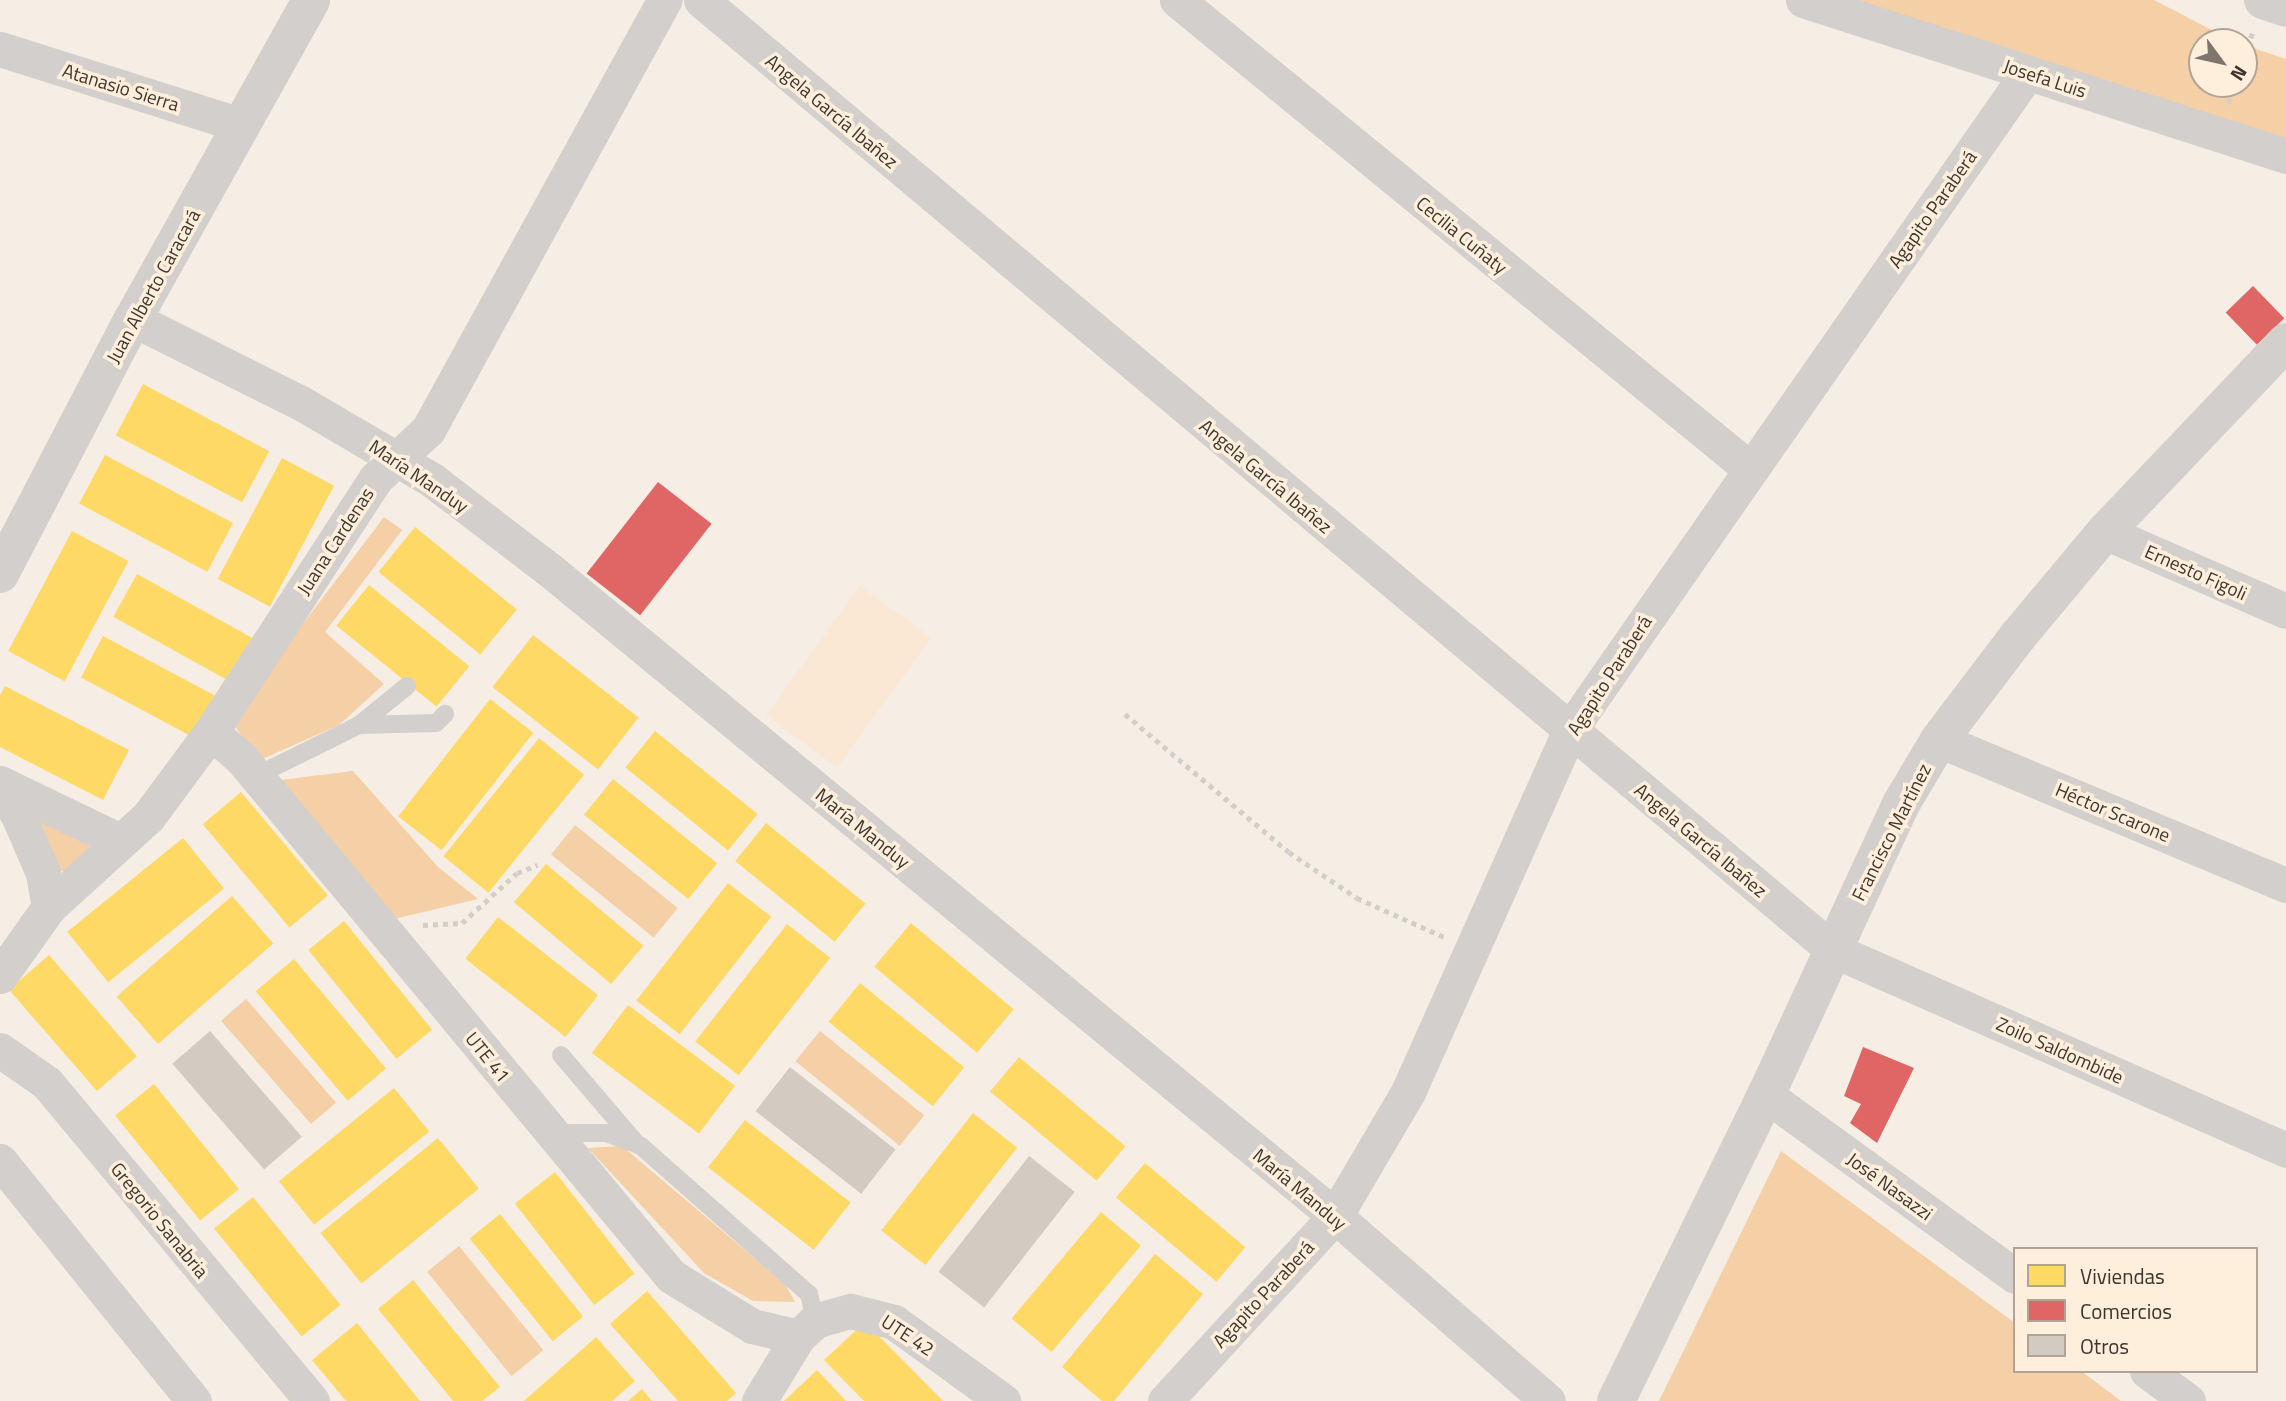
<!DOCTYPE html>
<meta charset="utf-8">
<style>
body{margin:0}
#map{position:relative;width:2286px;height:1401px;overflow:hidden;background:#f6ede4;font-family:"Titillium Web",sans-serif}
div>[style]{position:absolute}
.built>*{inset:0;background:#fae8d4;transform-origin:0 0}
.green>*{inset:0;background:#f5cfa5;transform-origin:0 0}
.homes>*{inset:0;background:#ffd966;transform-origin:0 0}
.shops>*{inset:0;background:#e06666;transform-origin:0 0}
.building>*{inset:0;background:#d3cbc2;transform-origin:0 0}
.path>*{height:4.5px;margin-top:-2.25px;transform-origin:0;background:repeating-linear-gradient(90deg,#d1cfca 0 5px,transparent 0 10px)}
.service>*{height:18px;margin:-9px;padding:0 9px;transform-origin:9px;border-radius:9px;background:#d2cfcc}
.minor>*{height:35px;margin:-17.5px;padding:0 17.5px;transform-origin:17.5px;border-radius:17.5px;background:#d2cfcc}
.tertiary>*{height:38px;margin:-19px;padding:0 19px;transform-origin:19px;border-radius:19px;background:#d2cfcc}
.secondary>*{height:38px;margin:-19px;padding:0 19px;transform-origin:19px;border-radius:19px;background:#d2cfcc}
span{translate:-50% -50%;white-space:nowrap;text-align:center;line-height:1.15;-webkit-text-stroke:7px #feeedc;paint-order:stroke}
.street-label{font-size:19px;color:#3e362d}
.legend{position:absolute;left:2013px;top:1247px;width:245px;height:126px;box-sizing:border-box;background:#feeedc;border:2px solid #b1a496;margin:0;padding:9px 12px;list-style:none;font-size:21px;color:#3e362d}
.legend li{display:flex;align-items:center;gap:14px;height:35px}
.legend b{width:35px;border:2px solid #b1a496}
.north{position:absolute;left:2188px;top:28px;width:70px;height:70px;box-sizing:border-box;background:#feeedc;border:2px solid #b1a496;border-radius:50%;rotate:123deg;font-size:19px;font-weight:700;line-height:28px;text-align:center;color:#3e362d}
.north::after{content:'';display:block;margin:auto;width:24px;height:32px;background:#7e766d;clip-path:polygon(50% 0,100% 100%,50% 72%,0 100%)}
</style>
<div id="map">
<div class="built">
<i style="left:860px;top:586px;width:88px;height:160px;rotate:36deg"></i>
</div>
<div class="green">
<i style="clip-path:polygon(1844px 0,2154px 0,2235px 42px,2202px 42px,2202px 84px,2244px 84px,2244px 45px,2286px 59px,2286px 145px)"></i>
<i style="clip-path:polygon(384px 517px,402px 530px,325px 632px,384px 684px,339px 725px,260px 760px,236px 728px,242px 704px)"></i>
<i style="clip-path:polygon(353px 771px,438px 867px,478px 899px,394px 919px,281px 780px)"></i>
<i style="clip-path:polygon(35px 810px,90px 839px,90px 850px,66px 872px,53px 869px)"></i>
<i style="left:575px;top:825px;width:132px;height:38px;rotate:39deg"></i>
<i style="left:246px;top:999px;width:137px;height:33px;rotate:49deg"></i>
<i style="left:820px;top:1031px;width:134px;height:39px;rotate:39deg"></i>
<i style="clip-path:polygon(622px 1146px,785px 1284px,795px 1302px,753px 1301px,704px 1273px,588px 1148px)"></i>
<i style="clip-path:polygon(1781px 1151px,2015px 1323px,2015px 1371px,2081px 1371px,2121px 1401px,1659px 1401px)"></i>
<i style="left:459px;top:1246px;width:134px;height:41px;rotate:51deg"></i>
</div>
<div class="homes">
<i style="left:143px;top:384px;width:143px;height:58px;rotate:28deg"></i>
<i style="left:105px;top:455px;width:145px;height:55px;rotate:28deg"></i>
<i style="left:282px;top:458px;width:59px;height:137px;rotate:28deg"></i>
<i style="left:415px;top:527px;width:131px;height:58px;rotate:39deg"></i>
<i style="left:72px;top:531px;width:64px;height:136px;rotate:28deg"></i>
<i style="left:137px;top:574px;width:135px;height:49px;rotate:29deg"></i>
<i style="left:369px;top:585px;width:129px;height:52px;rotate:39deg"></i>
<i style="left:533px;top:635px;width:134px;height:66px;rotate:38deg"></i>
<i style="left:103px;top:636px;width:133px;height:47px;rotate:28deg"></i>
<i style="clip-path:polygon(5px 686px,129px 750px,103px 800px,0 747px,0 695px)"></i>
<i style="left:490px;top:699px;width:55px;height:149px;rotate:38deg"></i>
<i style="left:655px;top:731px;width:132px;height:47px;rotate:39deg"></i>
<i style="left:539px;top:738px;width:58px;height:152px;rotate:39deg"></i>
<i style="left:613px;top:779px;width:134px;height:46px;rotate:39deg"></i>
<i style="left:241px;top:792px;width:135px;height:50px;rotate:50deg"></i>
<i style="left:766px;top:823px;width:128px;height:49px;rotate:39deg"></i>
<i style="left:183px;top:838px;width:65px;height:149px;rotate:51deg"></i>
<i style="left:546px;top:864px;width:127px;height:50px;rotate:40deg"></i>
<i style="left:728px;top:883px;width:55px;height:149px;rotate:38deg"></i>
<i style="left:232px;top:896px;width:63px;height:153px;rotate:49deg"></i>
<i style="left:498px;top:917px;width:127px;height:53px;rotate:38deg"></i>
<i style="left:344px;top:921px;width:140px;height:46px;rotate:51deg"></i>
<i style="left:911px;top:923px;width:134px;height:57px;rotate:40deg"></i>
<i style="left:787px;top:924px;width:55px;height:149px;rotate:38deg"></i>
<i style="left:49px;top:955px;width:134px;height:53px;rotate:49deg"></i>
<i style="left:294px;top:959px;width:143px;height:50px;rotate:50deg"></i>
<i style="left:860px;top:983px;width:134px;height:50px;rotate:39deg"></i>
<i style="left:628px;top:1005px;width:134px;height:60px;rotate:37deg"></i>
<i style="left:1019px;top:1057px;width:139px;height:45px;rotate:40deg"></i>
<i style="left:154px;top:1084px;width:135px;height:50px;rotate:51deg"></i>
<i style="left:394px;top:1088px;width:56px;height:148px;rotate:51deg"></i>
<i style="left:973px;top:1113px;width:56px;height:149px;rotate:38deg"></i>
<i style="left:745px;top:1120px;width:134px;height:60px;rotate:38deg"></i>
<i style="left:438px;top:1138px;width:65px;height:151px;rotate:51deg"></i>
<i style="left:1145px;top:1163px;width:131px;height:45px;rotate:40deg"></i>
<i style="left:555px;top:1172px;width:129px;height:51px;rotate:52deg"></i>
<i style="left:253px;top:1197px;width:139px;height:50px;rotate:51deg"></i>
<i style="left:1101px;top:1212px;width:52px;height:139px;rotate:40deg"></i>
<i style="left:500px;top:1214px;width:132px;height:39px;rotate:51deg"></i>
<i style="clip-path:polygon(1155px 1254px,1203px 1294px,1114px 1401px,1102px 1401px,1062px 1367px)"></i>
<i style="clip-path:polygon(413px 1280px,500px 1387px,482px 1401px,453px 1401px,378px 1309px)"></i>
<i style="clip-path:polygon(647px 1291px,736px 1393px,727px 1401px,678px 1401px,610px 1324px)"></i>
<i style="clip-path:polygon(865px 1322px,943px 1401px,864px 1401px,824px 1360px)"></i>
<i style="clip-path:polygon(357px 1323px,420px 1401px,346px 1401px,312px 1360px)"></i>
<i style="clip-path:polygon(596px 1337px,635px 1381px,612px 1401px,524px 1401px)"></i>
<i style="clip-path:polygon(817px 1370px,846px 1401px,784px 1401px)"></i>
<i style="clip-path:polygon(642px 1389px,652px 1401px,628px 1401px)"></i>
</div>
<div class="shops">
<i style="left:2253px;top:286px;width:45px;height:38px;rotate:46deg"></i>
<i style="left:658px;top:482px;width:68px;height:116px;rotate:38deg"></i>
<i style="clip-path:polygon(1863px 1047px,1914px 1068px,1877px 1143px,1850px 1123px,1861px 1104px,1844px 1096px)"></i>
</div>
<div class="building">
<i style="left:210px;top:1031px;width:140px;height:50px;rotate:49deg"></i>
<i style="left:790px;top:1067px;width:134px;height:56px;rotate:38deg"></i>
<i style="left:1029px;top:1156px;width:58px;height:147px;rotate:38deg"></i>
</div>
<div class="path">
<i style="left:2244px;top:57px;width:28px;rotate:-71deg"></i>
<i style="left:2228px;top:103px;width:20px;rotate:-70deg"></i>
<i style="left:1125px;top:714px;width:214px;rotate:40.1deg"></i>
<i style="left:1289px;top:852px;width:82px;rotate:34.1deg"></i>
<i style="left:1357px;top:898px;width:95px;rotate:24.1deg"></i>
<i style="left:423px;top:925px;width:39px;rotate:-3deg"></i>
<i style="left:462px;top:923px;width:74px;rotate:-42.3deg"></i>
<i style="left:517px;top:873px;width:22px;rotate:-22deg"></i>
</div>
<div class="service">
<i style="left:359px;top:725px;width:62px;rotate:-39.1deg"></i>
<i style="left:256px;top:776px;width:115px;rotate:-26.3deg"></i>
<i style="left:359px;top:725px;width:77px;rotate:-1.5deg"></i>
<i style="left:436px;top:723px;width:13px;rotate:-45deg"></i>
<i style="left:561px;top:1055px;width:118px;rotate:49.5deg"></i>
<i style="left:552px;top:1133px;width:54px"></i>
<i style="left:606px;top:1133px;width:37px;rotate:20deg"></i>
<i style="left:641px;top:1146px;width:224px;rotate:41.4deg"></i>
<i style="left:809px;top:1294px;width:28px;rotate:77deg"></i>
</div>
<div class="minor">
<i style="left:701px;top:0;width:1478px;rotate:40deg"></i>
<i style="left:1833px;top:950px;width:495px;rotate:23.8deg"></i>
<i style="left:1177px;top:0;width:739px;rotate:39.29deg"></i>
<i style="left:1803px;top:0;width:508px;rotate:17.9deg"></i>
<i style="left:0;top:49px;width:253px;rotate:17.5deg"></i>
<i style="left:133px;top:319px;width:188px;rotate:26.6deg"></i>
<i style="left:301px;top:403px;width:152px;rotate:30.4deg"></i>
<i style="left:432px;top:480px;width:150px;rotate:37.4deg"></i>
<i style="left:551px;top:571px;width:1015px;rotate:39.44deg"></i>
<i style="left:1335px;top:1216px;width:282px;rotate:41deg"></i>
<i style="left:2105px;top:532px;width:197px;rotate:23.6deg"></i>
<i style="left:211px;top:732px;width:41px;rotate:41.1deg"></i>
<i style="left:242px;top:759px;width:672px;rotate:50.31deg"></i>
<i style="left:671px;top:1276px;width:95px;rotate:31.7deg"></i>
<i style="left:752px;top:1326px;width:47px;rotate:13.4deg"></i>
<i style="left:1939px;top:740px;width:376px;rotate:22.7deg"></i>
<i style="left:0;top:783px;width:131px;rotate:25.8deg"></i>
<i style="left:0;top:789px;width:32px;rotate:55deg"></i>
<i style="left:18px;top:815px;width:63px;rotate:66.7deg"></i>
<i style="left:43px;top:873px;width:35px;rotate:80deg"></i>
<i style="left:0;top:976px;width:85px;rotate:-54.6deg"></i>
<i style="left:49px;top:907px;width:134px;rotate:-42.3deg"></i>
<i style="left:148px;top:817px;width:106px;rotate:-53.5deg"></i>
<i style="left:211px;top:732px;width:302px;rotate:-57deg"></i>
<i style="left:375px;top:479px;width:72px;rotate:-42.8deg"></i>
<i style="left:428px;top:430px;width:491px;rotate:-61.2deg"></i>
<i style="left:0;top:1050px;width:57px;rotate:35.1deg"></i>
<i style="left:47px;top:1083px;width:414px;rotate:50.2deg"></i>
<i style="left:1766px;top:1095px;width:308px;rotate:36deg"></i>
<i style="left:0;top:1161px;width:309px;rotate:51.1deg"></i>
<i style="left:2147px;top:1371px;width:51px;rotate:36.2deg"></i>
<i style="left:759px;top:1401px;width:75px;rotate:-58.6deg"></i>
<i style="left:798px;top:1337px;width:23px;rotate:-43deg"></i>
<i style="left:815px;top:1321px;width:37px;rotate:-16deg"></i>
<i style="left:851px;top:1311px;width:44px;rotate:14.3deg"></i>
<i style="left:894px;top:1322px;width:135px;rotate:35.9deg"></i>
<i style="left:1165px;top:1401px;width:251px;rotate:-47.4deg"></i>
<i style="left:1335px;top:1216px;width:144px;rotate:-59.5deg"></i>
<i style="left:1408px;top:1092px;width:399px;rotate:-65.9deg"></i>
<i style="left:1571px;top:728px;width:799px;rotate:-55.14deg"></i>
</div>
<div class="tertiary">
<i style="left:0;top:574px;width:288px;rotate:-62.5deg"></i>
<i style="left:133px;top:319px;width:365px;rotate:-60.8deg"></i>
<i style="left:1616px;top:1401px;width:341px;rotate:-63.9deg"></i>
<i style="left:1766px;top:1095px;width:321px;rotate:-65.1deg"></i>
<i style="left:1901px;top:804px;width:74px;rotate:-59.3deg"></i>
<i style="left:1939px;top:740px;width:131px;rotate:-52.8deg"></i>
<i style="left:2018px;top:636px;width:136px;rotate:-50.1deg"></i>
<i style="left:2105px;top:532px;width:262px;rotate:-46.4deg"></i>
</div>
<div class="secondary">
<i style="left:2263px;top:0;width:24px;rotate:19deg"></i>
</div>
<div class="street-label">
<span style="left:2045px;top:78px;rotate:18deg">Josefa Luis</span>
<span style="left:121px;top:87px;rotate:17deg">Atanasio Sierra</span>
<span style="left:832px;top:111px;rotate:40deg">Angela García Ibañez</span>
<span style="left:1932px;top:209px;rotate:-55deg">Agapito Paraberá</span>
<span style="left:1462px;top:235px;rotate:39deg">Cecilia Cuñaty</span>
<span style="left:153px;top:286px;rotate:-61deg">Juan Alberto Caracará</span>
<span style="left:419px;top:476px;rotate:34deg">María Manduy</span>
<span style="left:1266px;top:476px;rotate:40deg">Angela García Ibañez</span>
<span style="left:335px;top:541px;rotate:-57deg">Juana Cardenas</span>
<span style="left:2196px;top:572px;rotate:24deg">Ernesto Figoli</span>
<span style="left:1609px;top:675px;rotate:-57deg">Agapito Paraberá</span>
<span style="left:2113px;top:812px;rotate:23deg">Héctor Scarone</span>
<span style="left:863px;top:828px;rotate:39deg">María Manduy</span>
<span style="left:1891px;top:832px;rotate:-63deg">Francisco Martínez</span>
<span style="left:1701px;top:840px;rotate:40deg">Angela García Ibañez</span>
<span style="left:2060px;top:1050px;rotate:24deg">Zoilo Saldombide</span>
<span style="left:488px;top:1057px;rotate:51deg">UTE 41</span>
<span style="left:1890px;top:1186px;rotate:36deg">José Nasazzi</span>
<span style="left:1300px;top:1189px;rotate:40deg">María Manduy</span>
<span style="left:160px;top:1220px;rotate:51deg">Gregorio Sanabria</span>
<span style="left:1263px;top:1294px;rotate:-47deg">Agapito Paraberá</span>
<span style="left:908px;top:1335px;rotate:33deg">UTE 42</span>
</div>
<ul class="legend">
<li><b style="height:19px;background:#ffd966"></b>Viviendas</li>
<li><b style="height:19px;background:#e06666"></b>Comercios</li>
<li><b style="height:19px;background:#d3cbc2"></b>Otros</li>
</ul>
<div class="north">N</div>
</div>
